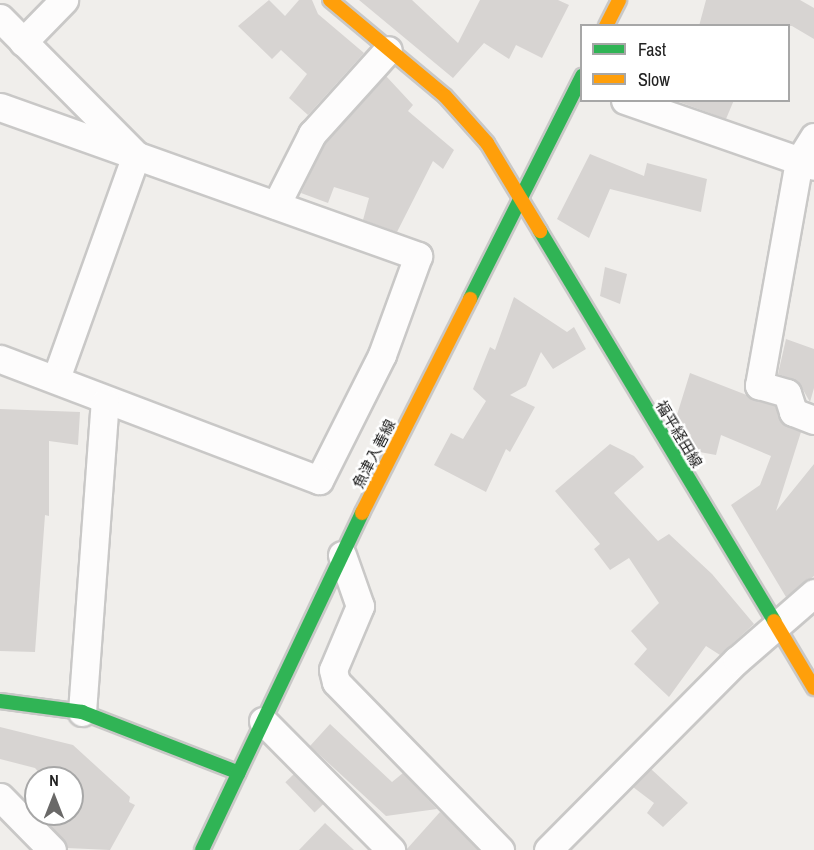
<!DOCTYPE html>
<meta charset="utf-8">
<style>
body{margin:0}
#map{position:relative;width:814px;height:850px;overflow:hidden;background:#f0eeeb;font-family:"Archivo Narrow","Noto Sans JP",sans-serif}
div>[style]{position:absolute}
.building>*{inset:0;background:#d7d4d2;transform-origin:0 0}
.roads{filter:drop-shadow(2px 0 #c9c8c7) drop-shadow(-2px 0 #c9c8c7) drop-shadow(0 2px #c9c8c7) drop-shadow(0 -2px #c9c8c7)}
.street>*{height:27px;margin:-13.5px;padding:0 13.5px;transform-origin:13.5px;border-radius:13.5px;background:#fdfcfc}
.fast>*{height:14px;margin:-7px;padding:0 7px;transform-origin:7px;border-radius:7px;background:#30b455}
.slow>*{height:14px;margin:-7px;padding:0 7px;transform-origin:7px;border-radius:7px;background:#ff9f0a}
span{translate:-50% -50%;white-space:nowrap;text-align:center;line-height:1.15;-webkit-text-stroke:5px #fff;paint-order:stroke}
.street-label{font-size:15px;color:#222}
.legend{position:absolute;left:580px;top:24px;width:210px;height:78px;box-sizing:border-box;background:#fff;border:2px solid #a7a7a7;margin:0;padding:8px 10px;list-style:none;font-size:18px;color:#222}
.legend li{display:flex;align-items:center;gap:12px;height:30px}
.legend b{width:30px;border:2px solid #a7a7a7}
.north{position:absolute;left:24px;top:766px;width:60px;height:60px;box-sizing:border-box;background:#fff;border:2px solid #a7a7a7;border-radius:50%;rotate:0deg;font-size:16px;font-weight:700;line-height:24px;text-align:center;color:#222}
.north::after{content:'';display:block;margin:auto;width:21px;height:27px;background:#6a6968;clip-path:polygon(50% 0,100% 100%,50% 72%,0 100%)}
</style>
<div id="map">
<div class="building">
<i style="clip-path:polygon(269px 0,285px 16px,299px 0,312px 0,318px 14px,364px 53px,308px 115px,289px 98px,307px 74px,281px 50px,272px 59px,238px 26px)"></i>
<i style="clip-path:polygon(359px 0,412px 0,458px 43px,480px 0,558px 0,569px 5px,542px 58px,516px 45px,509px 59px,484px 43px,453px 78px)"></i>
<i style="clip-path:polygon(706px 0,800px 0,814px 8px,814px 39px,792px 26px,699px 26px)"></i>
<i style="clip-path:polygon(386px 76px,413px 105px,408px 111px,454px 150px,443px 169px,433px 161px,397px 232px,363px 220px,369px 198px,334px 187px,328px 203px,301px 193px,325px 143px)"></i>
<i style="clip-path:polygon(674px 100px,734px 100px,726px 119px)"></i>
<i style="clip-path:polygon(590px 154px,644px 176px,647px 163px,707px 179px,701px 212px,610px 189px,589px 238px,557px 219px)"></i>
<i style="clip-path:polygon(605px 267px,627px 274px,620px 304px,600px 296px)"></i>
<i style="clip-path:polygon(514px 297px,567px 332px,574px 327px,586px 349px,553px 369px,541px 352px,526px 386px,510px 395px,535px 407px,510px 452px,506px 449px,486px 492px,434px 465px,451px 433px,463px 439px,486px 401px,473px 389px,490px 347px,495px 350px)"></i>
<i style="clip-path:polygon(786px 339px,814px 349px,814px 388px,810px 402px,798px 381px,778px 374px)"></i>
<i style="clip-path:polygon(690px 373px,775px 406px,782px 423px,801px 432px,776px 511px,814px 464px,814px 576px,786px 597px,731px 505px,760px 485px,771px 456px,721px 435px,716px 455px,694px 451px,676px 418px)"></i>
<i style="clip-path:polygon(0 409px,80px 412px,78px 445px,49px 441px,49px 516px,45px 515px,35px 652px,0 651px)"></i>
<i style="clip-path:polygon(610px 444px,634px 456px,644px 467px,614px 493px,658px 541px,669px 534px,712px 574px,754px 624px,720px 655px,706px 646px,669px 697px,634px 664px,647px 649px,631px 631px,659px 603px,629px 558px,610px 570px,594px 549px,600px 544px,555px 491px)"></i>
<i style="clip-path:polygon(330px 724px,392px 782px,403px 773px,437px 809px,386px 816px,310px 746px)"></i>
<i style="clip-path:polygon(0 727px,73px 745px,130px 797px,129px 802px,135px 805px,110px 850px,67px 848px,39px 814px,75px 814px,72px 778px,44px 778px,35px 768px,0 759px)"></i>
<i style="clip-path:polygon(651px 769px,688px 803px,663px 827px,647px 813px,654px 803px,633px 787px)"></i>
<i style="left:294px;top:774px;width:42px;height:12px;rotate:46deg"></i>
<i style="clip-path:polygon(440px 812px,445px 816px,478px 850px,406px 850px)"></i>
<i style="clip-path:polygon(325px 823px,354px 850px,299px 850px)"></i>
</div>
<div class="roads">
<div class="street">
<i style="left:0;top:18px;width:193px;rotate:45.2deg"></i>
<i style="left:136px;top:155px;width:238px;rotate:109.7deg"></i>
<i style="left:23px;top:42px;width:59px;rotate:-45.7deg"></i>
<i style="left:625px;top:100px;width:200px;rotate:19.2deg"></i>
<i style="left:0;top:107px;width:444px;rotate:19.6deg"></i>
<i style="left:418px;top:256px;width:105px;rotate:110deg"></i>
<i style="left:382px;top:355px;width:140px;rotate:116.7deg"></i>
<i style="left:319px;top:480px;width:341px;rotate:-159.2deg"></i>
<i style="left:814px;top:137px;width:28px;rotate:122deg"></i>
<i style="left:799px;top:161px;width:228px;rotate:100.1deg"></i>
<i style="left:759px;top:385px;width:29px;rotate:16deg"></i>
<i style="left:787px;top:393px;width:20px;rotate:72deg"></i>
<i style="left:793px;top:412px;width:22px;rotate:21deg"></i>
<i style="left:276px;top:205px;width:80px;rotate:-63.1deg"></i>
<i style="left:312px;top:134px;width:113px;rotate:-47.9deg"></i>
<i style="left:342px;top:555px;width:54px;rotate:70.6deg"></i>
<i style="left:360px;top:606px;width:69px;rotate:112.9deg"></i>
<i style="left:333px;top:670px;width:12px;rotate:76deg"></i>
<i style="left:336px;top:682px;width:235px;rotate:45.7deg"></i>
<i style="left:82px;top:712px;width:311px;rotate:-85.8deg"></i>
<i style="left:263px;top:721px;width:182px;rotate:45.2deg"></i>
<i style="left:0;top:797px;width:74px;rotate:45.5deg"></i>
<i style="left:548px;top:850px;width:268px;rotate:-45.2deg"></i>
<i style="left:737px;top:660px;width:102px;rotate:-41deg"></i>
</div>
<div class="fast">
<i style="left:540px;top:231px;width:455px;rotate:59deg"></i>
<i style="left:470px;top:299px;width:250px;rotate:-63.3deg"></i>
<i style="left:0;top:701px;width:83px;rotate:7.6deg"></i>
<i style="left:82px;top:712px;width:168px;rotate:21.2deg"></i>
<i style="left:202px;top:850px;width:373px;rotate:-64.6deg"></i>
</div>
<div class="slow">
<i style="left:330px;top:0;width:150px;rotate:39.9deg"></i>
<i style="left:445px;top:96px;width:63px;rotate:48.2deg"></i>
<i style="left:487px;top:143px;width:103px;rotate:58.9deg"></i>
<i style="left:606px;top:26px;width:29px;rotate:-63deg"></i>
<i style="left:362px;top:513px;width:240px;rotate:-63.2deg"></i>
<i style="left:774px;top:621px;width:78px;rotate:59.2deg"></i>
</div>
</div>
<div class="street-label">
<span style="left:679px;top:434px;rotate:59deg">福平経田線</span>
<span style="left:374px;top:454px;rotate:-63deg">魚津入善線</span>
</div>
<ul class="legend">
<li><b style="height:8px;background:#30b455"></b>Fast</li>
<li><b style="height:8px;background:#ff9f0a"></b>Slow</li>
</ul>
<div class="north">N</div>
</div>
